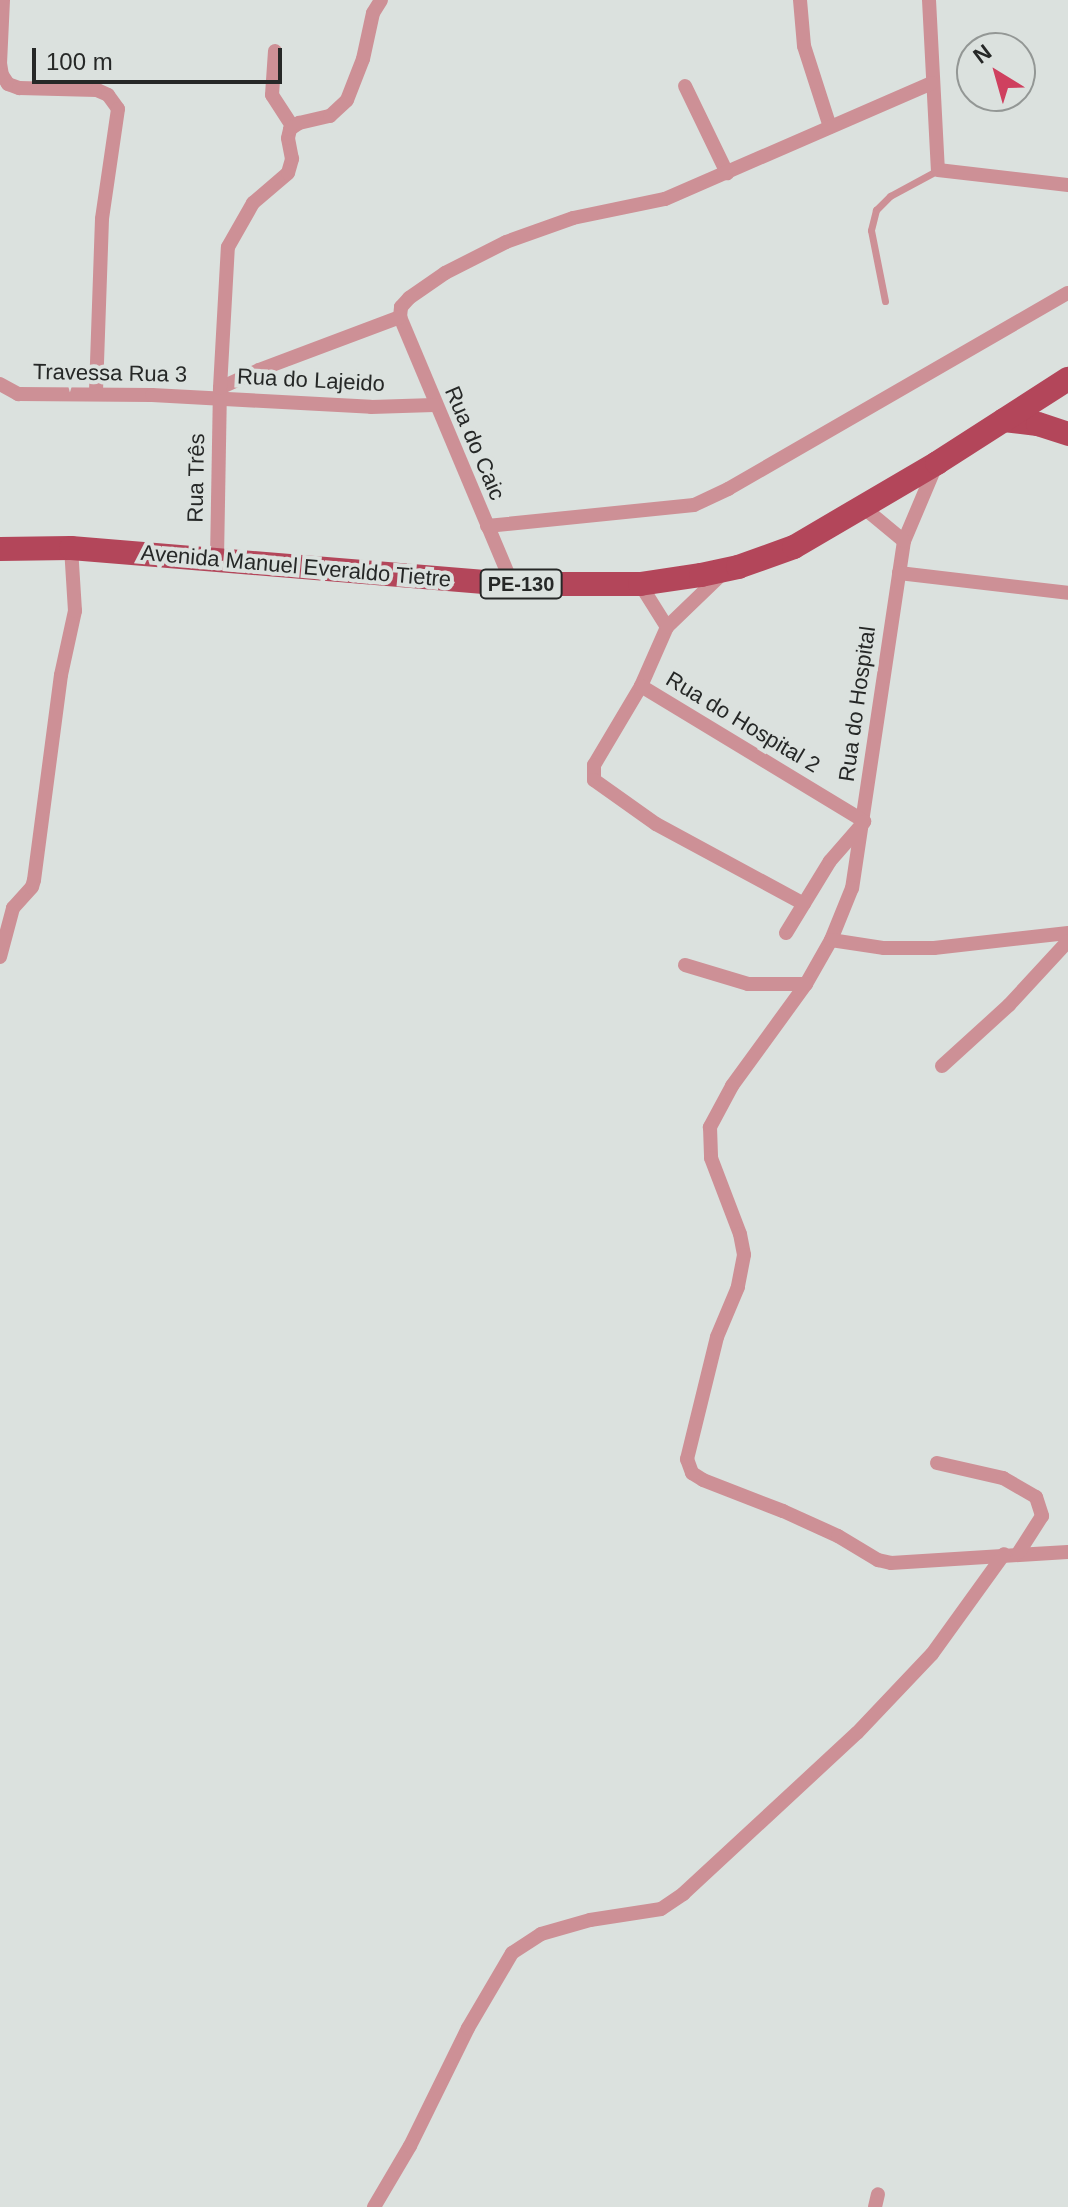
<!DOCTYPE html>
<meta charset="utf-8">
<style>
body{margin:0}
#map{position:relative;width:1068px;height:2207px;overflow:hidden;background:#dbe1de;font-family:Arial,sans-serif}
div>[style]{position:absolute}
.lane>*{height:7px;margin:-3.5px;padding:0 3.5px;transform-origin:3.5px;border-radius:3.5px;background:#cd9096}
.street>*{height:14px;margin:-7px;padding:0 7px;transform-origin:7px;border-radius:7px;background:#cd9096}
.primary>*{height:24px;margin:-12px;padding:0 12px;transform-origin:12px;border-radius:12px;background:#b3465a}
span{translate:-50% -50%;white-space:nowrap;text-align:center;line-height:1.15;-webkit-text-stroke:8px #dbe1de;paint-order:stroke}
.shield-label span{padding:2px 6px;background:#dbe1de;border:2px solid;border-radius:6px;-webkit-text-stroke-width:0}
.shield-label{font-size:20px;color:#262827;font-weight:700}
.street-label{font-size:22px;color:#262827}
.north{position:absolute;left:956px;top:32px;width:80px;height:80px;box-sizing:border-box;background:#dbe1de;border:2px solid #939795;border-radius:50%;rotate:323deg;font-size:22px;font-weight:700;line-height:32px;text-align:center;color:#262827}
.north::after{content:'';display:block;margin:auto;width:28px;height:36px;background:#cf405f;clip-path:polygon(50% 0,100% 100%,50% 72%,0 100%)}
.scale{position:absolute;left:32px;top:48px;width:250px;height:36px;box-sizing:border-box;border:4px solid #262827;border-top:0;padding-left:10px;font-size:24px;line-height:28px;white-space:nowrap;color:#262827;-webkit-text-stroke:6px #dbe1de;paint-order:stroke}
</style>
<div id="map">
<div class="lane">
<i style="left:885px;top:301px;width:72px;rotate:-101.2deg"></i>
<i style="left:871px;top:230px;width:21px;rotate:-76deg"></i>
<i style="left:876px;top:210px;width:20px;rotate:-45deg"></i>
<i style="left:890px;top:196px;width:55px;rotate:-28.4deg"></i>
</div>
<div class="street">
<i style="left:3px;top:0;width:63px;rotate:92.7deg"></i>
<i style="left:0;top:63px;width:12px;rotate:81deg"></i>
<i style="left:2px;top:75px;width:11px;rotate:56deg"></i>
<i style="left:8px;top:84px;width:12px;rotate:20deg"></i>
<i style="left:19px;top:88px;width:78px;rotate:1.5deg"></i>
<i style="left:97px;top:90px;width:12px;rotate:24deg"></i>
<i style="left:108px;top:95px;width:17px;rotate:54deg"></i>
<i style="left:118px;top:109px;width:111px;rotate:98.3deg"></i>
<i style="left:102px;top:219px;width:174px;rotate:92deg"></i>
<i style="left:800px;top:0;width:46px;rotate:85deg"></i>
<i style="left:804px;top:46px;width:85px;rotate:72.2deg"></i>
<i style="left:929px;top:0;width:170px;rotate:87deg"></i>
<i style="left:938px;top:170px;width:131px;rotate:6.6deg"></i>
<i style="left:275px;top:51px;width:44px;rotate:93.9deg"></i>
<i style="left:272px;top:95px;width:38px;rotate:57deg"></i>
<i style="left:685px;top:86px;width:97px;rotate:64.2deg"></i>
<i style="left:400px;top:317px;width:10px;rotate:-84deg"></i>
<i style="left:401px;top:307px;width:12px;rotate:-48deg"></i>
<i style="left:409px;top:298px;width:44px;rotate:-34.8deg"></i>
<i style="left:445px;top:273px;width:68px;rotate:-26.9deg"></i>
<i style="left:506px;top:242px;width:71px;rotate:-19.7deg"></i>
<i style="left:573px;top:218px;width:94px;rotate:-11.7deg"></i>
<i style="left:665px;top:199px;width:291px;rotate:-23.5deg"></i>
<i style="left:400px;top:317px;width:290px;rotate:67.2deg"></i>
<i style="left:0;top:384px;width:21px;rotate:29deg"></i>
<i style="left:18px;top:394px;width:134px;rotate:0.4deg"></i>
<i style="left:152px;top:395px;width:219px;rotate:3.1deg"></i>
<i style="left:371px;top:407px;width:63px;rotate:-1.8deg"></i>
<i style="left:220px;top:388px;width:43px;rotate:-24.8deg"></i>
<i style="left:259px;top:370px;width:151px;rotate:-20.6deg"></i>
<i style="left:937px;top:463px;width:85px;rotate:112.9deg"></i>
<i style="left:904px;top:541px;width:351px;rotate:98.5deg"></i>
<i style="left:852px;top:888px;width:56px;rotate:112deg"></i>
<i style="left:831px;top:940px;width:51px;rotate:119.6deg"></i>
<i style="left:806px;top:984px;width:126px;rotate:126deg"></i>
<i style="left:732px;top:1086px;width:47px;rotate:118.2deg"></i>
<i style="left:710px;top:1127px;width:31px;rotate:88deg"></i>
<i style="left:711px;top:1158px;width:81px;rotate:69.1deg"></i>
<i style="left:740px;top:1234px;width:21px;rotate:79deg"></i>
<i style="left:744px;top:1255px;width:33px;rotate:101deg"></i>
<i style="left:738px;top:1287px;width:54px;rotate:112.8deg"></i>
<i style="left:717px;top:1337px;width:126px;rotate:103.8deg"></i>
<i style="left:687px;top:1459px;width:15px;rotate:70deg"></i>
<i style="left:692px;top:1473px;width:13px;rotate:32deg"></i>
<i style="left:703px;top:1480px;width:86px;rotate:21.2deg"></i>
<i style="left:783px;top:1511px;width:60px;rotate:24.4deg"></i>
<i style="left:838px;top:1536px;width:47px;rotate:31deg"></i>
<i style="left:878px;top:1560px;width:13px;rotate:13deg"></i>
<i style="left:891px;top:1563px;width:177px;rotate:-3.6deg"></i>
<i style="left:863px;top:507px;width:53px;rotate:39.7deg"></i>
<i style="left:487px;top:526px;width:208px;rotate:-5.8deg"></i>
<i style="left:694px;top:505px;width:38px;rotate:-25deg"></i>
<i style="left:728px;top:489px;width:392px;rotate:-30deg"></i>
<i style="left:217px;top:559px;width:171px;rotate:-89deg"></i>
<i style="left:220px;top:388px;width:141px;rotate:-86.8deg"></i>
<i style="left:228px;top:247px;width:51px;rotate:-60.4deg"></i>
<i style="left:253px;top:203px;width:46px;rotate:-40.6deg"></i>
<i style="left:288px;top:173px;width:15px;rotate:-74deg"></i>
<i style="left:292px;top:159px;width:21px;rotate:-101deg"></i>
<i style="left:288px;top:138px;width:9px;rotate:-77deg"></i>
<i style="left:290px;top:129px;width:11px;rotate:-34deg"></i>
<i style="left:299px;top:123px;width:32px;rotate:-13deg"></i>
<i style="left:330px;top:116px;width:23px;rotate:-43deg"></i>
<i style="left:347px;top:100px;width:44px;rotate:-68.7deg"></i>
<i style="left:363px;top:59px;width:47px;rotate:-77.7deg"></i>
<i style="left:373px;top:13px;width:15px;rotate:-58deg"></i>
<i style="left:899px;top:573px;width:170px;rotate:6.7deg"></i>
<i style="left:640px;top:584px;width:51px;rotate:57.9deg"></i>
<i style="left:667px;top:627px;width:64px;rotate:113.8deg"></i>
<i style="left:641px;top:686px;width:92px;rotate:120.7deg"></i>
<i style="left:594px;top:765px;width:15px;rotate:90deg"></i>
<i style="left:594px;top:780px;width:76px;rotate:35.4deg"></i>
<i style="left:656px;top:824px;width:168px;rotate:28.4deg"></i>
<i style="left:667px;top:627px;width:76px;rotate:-43.9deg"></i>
<i style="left:641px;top:686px;width:261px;rotate:31.2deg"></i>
<i style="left:786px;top:933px;width:84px;rotate:-58.6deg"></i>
<i style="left:830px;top:861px;width:52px;rotate:-48.9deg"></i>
<i style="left:831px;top:940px;width:54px;rotate:8.6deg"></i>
<i style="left:884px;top:948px;width:50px"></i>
<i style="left:934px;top:948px;width:135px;rotate:-6.4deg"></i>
<i style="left:0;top:957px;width:51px;rotate:-75.1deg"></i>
<i style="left:13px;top:908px;width:28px;rotate:-48deg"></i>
<i style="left:32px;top:887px;width:7px;rotate:-74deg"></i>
<i style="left:34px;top:880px;width:207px;rotate:-82.5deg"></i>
<i style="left:61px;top:675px;width:66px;rotate:-77.7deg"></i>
<i style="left:75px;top:611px;width:63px;rotate:-93.6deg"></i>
<i style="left:685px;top:965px;width:66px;rotate:16.8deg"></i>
<i style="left:748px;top:984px;width:58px"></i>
<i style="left:942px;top:1066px;width:91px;rotate:-42.3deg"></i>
<i style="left:1009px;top:1005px;width:87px;rotate:-47.3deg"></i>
<i style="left:937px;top:1463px;width:68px;rotate:12.8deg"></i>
<i style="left:1003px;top:1478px;width:38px;rotate:30deg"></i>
<i style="left:1036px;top:1497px;width:20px;rotate:72deg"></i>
<i style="left:1042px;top:1516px;width:43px;rotate:122.6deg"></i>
<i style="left:374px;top:2207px;width:71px;rotate:-59.5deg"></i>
<i style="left:410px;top:2146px;width:131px;rotate:-63.8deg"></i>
<i style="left:468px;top:2028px;width:87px;rotate:-59.6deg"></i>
<i style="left:512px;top:1953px;width:35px;rotate:-33deg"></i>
<i style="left:541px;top:1934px;width:51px;rotate:-15.9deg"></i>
<i style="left:590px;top:1920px;width:72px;rotate:-8.8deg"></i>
<i style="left:661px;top:1909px;width:27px;rotate:-34deg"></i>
<i style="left:683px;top:1894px;width:237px;rotate:-42.8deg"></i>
<i style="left:857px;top:1733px;width:109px;rotate:-46.5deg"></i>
<i style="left:932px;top:1654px;width:123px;rotate:-54.2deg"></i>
<i style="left:875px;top:2207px;width:13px;rotate:-77deg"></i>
</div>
<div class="primary">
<i style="left:1004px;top:420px;width:34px;rotate:7deg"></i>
<i style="left:1038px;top:424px;width:32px;rotate:18deg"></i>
<i style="left:0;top:549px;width:71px;rotate:-0.8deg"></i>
<i style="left:71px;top:548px;width:442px;rotate:4.7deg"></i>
<i style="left:512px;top:584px;width:128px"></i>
<i style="left:640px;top:584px;width:62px;rotate:-8.4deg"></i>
<i style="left:701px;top:575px;width:38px;rotate:-12deg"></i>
<i style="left:738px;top:567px;width:59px;rotate:-19.7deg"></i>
<i style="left:794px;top:547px;width:166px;rotate:-30.4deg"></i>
<i style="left:937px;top:463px;width:156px;rotate:-32.7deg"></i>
</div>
<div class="shield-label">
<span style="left:521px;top:584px">PE-130</span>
</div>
<div class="street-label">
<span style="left:110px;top:373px;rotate:1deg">Travessa Rua 3</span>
<span style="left:311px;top:380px;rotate:3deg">Rua do Lajeido</span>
<span style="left:475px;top:443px;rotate:67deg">Rua do Caic</span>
<span style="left:196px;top:478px;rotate:-89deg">Rua Três</span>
<span style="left:296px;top:566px;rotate:5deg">Avenida Manuel Everaldo Tietre</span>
<span style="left:857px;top:704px;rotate:-82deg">Rua do Hospital</span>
<span style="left:743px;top:722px;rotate:31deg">Rua do Hospital 2</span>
</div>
<div class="north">N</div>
<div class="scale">100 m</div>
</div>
